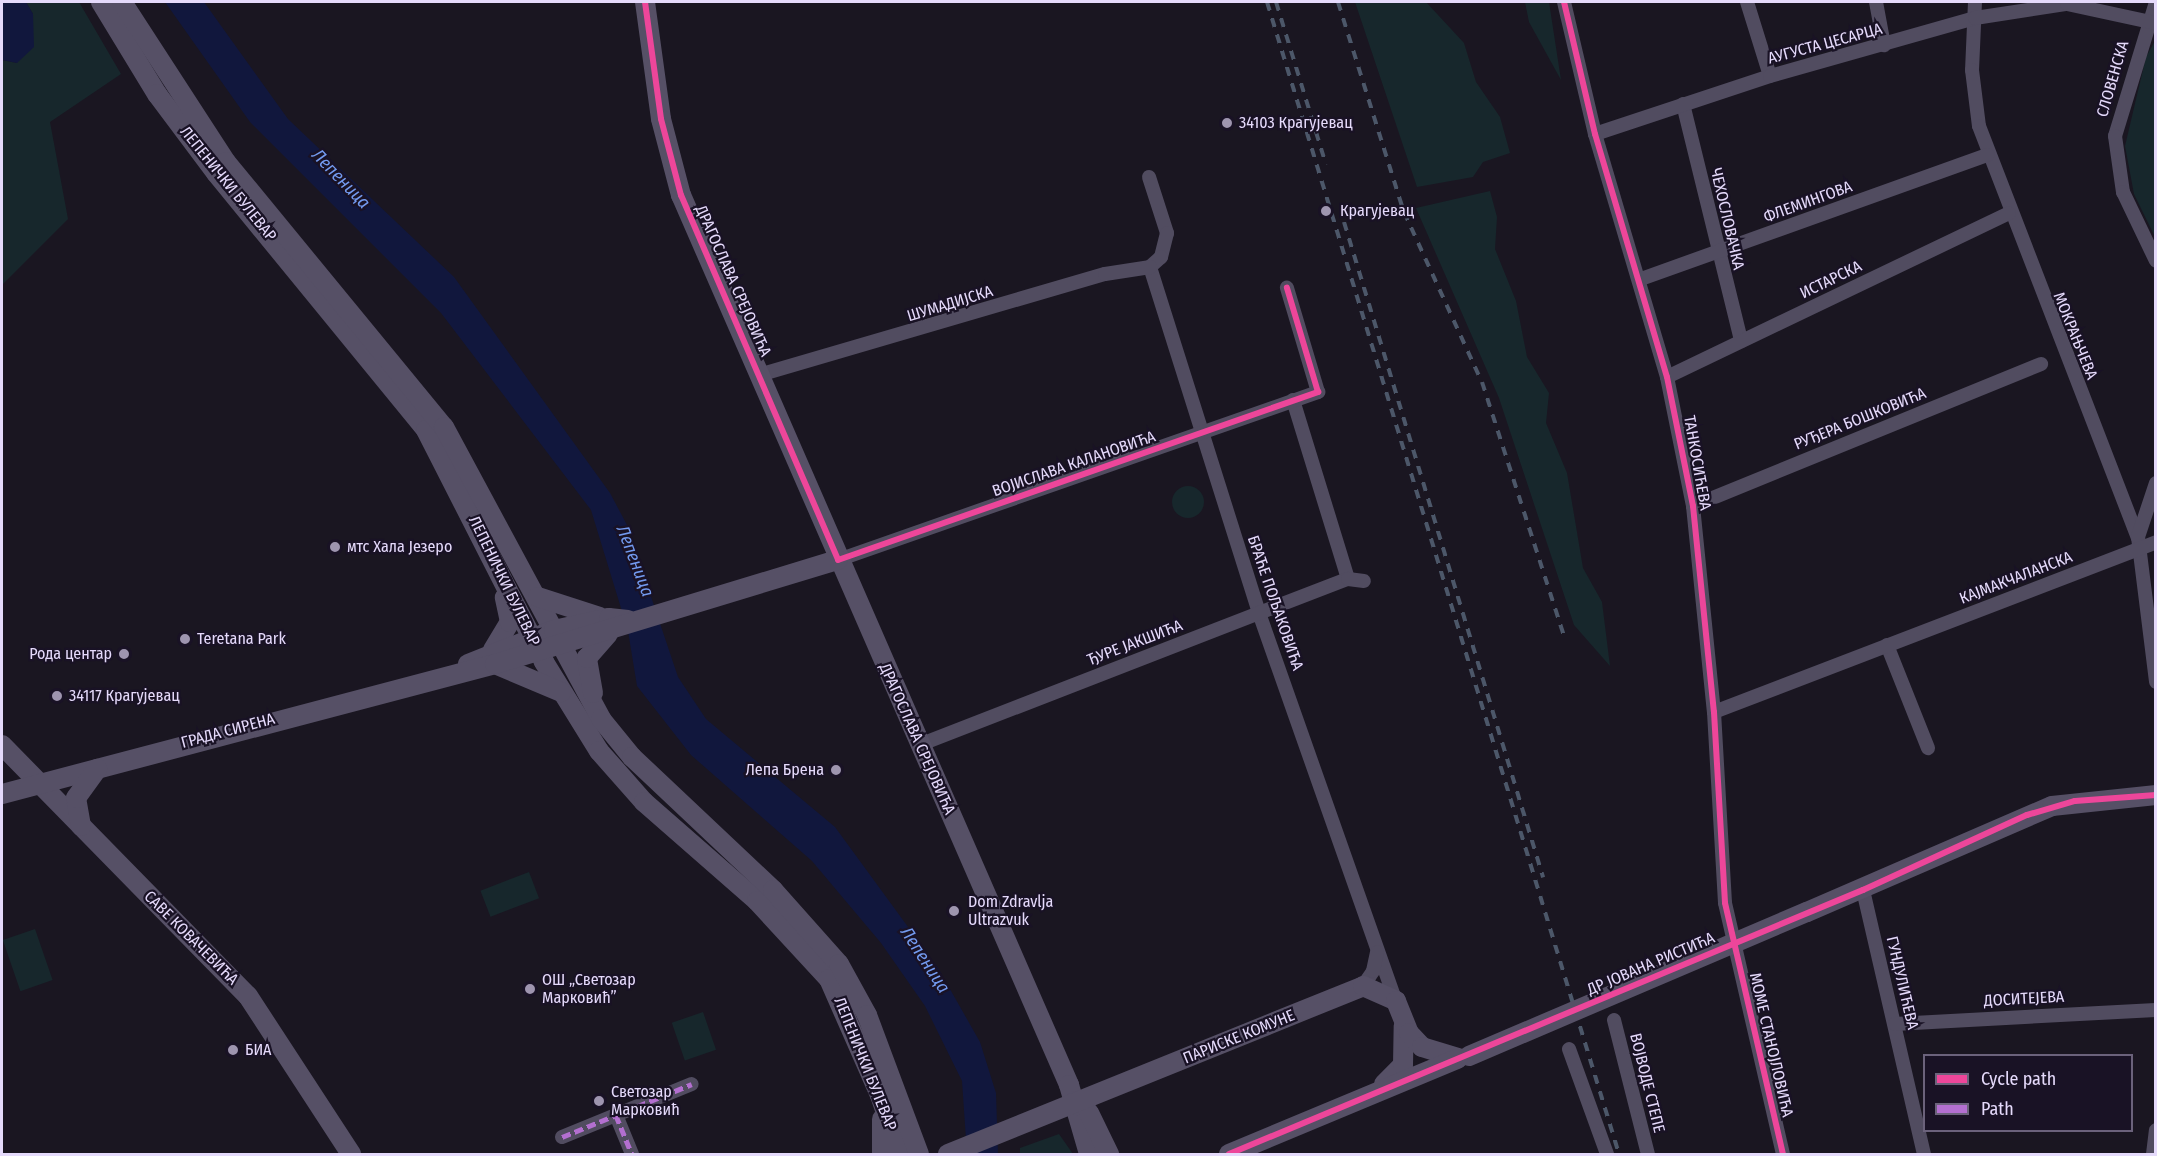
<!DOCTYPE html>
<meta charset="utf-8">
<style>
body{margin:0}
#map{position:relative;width:2157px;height:1156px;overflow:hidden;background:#1a1621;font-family:"Fira Sans Condensed",sans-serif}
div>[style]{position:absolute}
.green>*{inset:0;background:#17272c;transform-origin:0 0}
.round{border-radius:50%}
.water>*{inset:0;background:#11173d}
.street>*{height:14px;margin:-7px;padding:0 7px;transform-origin:7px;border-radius:7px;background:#514c60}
.secondary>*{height:20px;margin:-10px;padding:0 10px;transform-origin:10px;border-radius:10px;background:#565066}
.rail>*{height:4px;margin-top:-2px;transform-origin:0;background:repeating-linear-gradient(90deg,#4c5769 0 9px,transparent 0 17px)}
.secondary-bridge>*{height:20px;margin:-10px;padding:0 10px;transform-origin:10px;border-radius:10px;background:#565066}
.quiet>*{height:4.5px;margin-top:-2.25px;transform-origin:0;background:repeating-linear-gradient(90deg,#b36fd0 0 9px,transparent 0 13.5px)}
.cycleway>*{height:6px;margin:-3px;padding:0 3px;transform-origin:3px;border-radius:3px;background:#ed469a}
.dots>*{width:16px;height:16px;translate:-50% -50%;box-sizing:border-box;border:3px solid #191225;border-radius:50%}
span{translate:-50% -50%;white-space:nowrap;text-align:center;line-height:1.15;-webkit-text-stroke:4.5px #191225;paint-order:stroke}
.street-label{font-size:16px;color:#e5dafb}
.poi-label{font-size:16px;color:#e5dafb}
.left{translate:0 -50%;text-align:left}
.right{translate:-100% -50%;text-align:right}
.water-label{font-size:18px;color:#739aef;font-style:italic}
.frame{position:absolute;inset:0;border:3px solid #e5dafb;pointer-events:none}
.legend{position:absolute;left:1923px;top:1054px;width:210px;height:78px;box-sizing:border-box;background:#191225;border:2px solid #6b627b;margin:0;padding:8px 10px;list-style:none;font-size:18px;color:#e5dafb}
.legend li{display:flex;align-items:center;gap:12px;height:30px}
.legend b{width:30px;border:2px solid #6b627b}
</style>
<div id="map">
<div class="green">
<i style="clip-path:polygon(26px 2px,79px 2px,121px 74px,50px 122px,68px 219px,2px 285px,2px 60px,17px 63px,33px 14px)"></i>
<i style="clip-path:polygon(1355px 2px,1426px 2px,1464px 43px,1476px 82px,1500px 117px,1510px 153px,1483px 162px,1473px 177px,1417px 187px)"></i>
<i style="clip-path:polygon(1525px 2px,1549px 2px,1561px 80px,1529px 22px)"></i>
<i style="clip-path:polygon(2155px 41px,2155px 237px,2134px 194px,2125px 146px,2146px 57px)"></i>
<i style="clip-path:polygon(1490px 191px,1497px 217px,1495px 249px,1516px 301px,1527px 357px,1549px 393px,1546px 423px,1567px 473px,1583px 568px,1602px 602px,1610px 666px,1574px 625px,1499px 398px,1416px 208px)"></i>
<i class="round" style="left:1172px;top:486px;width:32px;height:32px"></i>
<i style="left:529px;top:872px;width:28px;height:52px;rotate:69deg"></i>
<i style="left:35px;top:929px;width:54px;height:34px;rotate:71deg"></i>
<i style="left:703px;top:1012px;width:40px;height:33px;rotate:71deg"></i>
<i style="clip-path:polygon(1059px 1134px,1073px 1154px,1020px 1154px,1020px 1148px)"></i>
</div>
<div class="water">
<i style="clip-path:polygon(2px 2px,26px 2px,33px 14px,34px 47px,17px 63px,2px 60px)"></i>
<i style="clip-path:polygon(165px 2px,204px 2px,288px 119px,454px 277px,610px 493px,627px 525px,678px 677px,706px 719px,835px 827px,938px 968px,980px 1042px,996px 1093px,998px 1154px,967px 1154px,962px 1081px,925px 1006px,881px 943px,812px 861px,691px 755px,637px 686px,628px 631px,591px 510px,441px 313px,250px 122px)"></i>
</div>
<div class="street">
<i style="left:1564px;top:2px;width:136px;rotate:76.8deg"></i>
<i style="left:1595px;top:134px;width:253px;rotate:73.5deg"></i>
<i style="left:1667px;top:377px;width:132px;rotate:78.6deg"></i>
<i style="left:1693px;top:506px;width:207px;rotate:84.2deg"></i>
<i style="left:1714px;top:712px;width:191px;rotate:86.7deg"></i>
<i style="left:1725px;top:903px;width:258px;rotate:77deg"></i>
<i style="left:1747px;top:2px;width:77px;rotate:72.7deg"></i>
<i style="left:1876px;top:2px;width:44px;rotate:79.5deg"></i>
<i style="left:1975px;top:2px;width:68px;rotate:92.5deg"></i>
<i style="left:1972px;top:70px;width:56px;rotate:82.9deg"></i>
<i style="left:1979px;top:126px;width:441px;rotate:68.9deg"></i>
<i style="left:2138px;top:537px;width:146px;rotate:82.9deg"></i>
<i style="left:2156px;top:2px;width:140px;rotate:107deg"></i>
<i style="left:2115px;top:136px;width:57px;rotate:81.9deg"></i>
<i style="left:2123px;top:192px;width:76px;rotate:64.4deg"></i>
<i style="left:1683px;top:104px;width:244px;rotate:76.2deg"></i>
<i style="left:1595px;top:134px;width:184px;rotate:-18.3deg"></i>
<i style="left:1770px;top:76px;width:213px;rotate:-15.8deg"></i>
<i style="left:1975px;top:18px;width:93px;rotate:-8.7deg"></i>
<i style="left:2067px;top:4px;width:91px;rotate:12.1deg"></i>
<i style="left:1149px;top:177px;width:59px;rotate:72.2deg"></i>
<i style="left:1167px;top:233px;width:25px;rotate:104deg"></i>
<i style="left:1161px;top:257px;width:15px;rotate:138deg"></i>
<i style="left:1150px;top:267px;width:363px;rotate:72.5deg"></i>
<i style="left:1259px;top:613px;width:411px;rotate:70.6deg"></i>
<i style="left:1641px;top:279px;width:368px;rotate:-19.7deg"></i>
<i style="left:759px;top:375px;width:360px;rotate:-16.3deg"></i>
<i style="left:1105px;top:274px;width:46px;rotate:-8.8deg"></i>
<i style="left:1667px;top:377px;width:379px;rotate:-25.6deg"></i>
<i style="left:1293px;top:400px;width:187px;rotate:72.9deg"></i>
<i style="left:1693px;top:506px;width:376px;rotate:-22.2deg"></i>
<i style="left:2138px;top:537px;width:57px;rotate:-71.6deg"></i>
<i style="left:838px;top:560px;width:509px;rotate:-19.29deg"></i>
<i style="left:1318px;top:392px;width:109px;rotate:-106.6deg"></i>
<i style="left:1887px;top:645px;width:111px;rotate:68.3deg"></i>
<i style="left:1714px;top:712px;width:474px;rotate:-21deg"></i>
<i style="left:919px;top:745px;width:460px;rotate:-21.2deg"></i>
<i style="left:1348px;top:579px;width:16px;rotate:7deg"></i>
<i style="left:1863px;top:890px;width:271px;rotate:77deg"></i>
<i style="left:1363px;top:986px;width:18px;rotate:-56deg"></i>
<i style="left:1373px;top:971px;width:19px;rotate:-78deg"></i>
<i style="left:1614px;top:1020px;width:138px;rotate:75.8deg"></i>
<i style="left:1895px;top:1024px;width:261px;rotate:-3.1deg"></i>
<i style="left:1569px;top:1049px;width:112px;rotate:70.1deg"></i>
<i style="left:616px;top:1115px;width:42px;rotate:67.7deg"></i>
<i style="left:562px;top:1137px;width:140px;rotate:-22.2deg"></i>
<i style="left:2153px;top:1154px;width:24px;rotate:-83deg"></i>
</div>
<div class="secondary">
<i style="left:101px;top:2px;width:108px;rotate:58.7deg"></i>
<i style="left:157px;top:94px;width:99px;rotate:53.2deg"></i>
<i style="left:216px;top:173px;width:332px;rotate:50.7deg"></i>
<i style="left:426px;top:430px;width:260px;rotate:63deg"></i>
<i style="left:544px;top:662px;width:105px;rotate:58.3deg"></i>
<i style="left:599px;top:751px;width:68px;rotate:48.6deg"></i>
<i style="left:644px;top:802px;width:150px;rotate:41.2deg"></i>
<i style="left:757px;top:901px;width:106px;rotate:47.3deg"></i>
<i style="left:829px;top:979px;width:127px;rotate:66.3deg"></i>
<i style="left:880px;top:1095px;width:62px;rotate:71.3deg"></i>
<i style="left:122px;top:2px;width:191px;rotate:57deg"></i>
<i style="left:226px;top:162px;width:343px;rotate:50.6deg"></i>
<i style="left:444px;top:427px;width:332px;rotate:61.7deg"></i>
<i style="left:601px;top:719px;width:49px;rotate:50.8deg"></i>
<i style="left:632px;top:757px;width:194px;rotate:43.3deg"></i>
<i style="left:773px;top:890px;width:99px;rotate:48.3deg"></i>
<i style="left:839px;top:964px;width:58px;rotate:61.2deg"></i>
<i style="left:867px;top:1015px;width:148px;rotate:69.5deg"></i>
<i style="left:645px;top:2px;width:118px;rotate:82.2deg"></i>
<i style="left:661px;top:119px;width:79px;rotate:75.3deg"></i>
<i style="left:681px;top:195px;width:971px;rotate:66.44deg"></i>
<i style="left:1069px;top:1085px;width:72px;rotate:73.8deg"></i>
<i style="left:538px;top:597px;width:65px;rotate:17.9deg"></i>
<i style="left:493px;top:650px;width:33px;rotate:-59deg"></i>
<i style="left:510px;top:622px;width:25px;rotate:-102deg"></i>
<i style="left:468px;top:664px;width:92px;rotate:-21.6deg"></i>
<i style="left:554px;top:630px;width:56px;rotate:-12.3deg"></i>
<i style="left:609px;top:618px;width:19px;rotate:6deg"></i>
<i style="left:495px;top:664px;width:72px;rotate:23deg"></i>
<i style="left:593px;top:693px;width:36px;rotate:-100deg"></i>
<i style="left:587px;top:658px;width:32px;rotate:-49deg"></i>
<i style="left:2px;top:745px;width:351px;rotate:45.6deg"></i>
<i style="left:248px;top:996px;width:189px;rotate:56.9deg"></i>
<i style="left:2px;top:794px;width:510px;rotate:-14.77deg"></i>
<i style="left:495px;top:664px;width:358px;rotate:-16.9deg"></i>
<i style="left:81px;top:826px;width:28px;rotate:-100deg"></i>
<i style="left:76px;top:798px;width:36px;rotate:-54deg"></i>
<i style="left:1807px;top:912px;width:267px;rotate:-23.4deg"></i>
<i style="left:2052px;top:806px;width:105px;rotate:-6deg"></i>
<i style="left:1384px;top:1084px;width:27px;rotate:-45deg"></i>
<i style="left:1403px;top:1065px;width:39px;rotate:-89deg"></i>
<i style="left:1075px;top:1101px;width:18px;rotate:41deg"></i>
<i style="left:1089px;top:1113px;width:46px;rotate:64deg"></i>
<i style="left:882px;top:1119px;width:35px;rotate:90deg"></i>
<i style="left:948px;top:1154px;width:448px;rotate:-22deg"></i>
<i style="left:1363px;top:986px;width:36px;rotate:24deg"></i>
<i style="left:1396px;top:1001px;width:35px;rotate:68deg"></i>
<i style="left:1409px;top:1033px;width:19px;rotate:47deg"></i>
<i style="left:1422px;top:1047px;width:38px;rotate:17deg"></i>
<i style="left:1229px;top:1154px;width:247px;rotate:-22.6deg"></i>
</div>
<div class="rail">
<i style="left:1267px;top:2px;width:1205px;rotate:73.01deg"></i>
<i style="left:1276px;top:2px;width:170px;rotate:72.9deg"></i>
<i style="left:1338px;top:2px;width:220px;rotate:72.6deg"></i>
<i style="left:1404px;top:212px;width:187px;rotate:65.4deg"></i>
<i style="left:1482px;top:382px;width:267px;rotate:72.1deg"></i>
<i style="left:1344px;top:222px;width:685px;rotate:73.1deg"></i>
</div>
<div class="secondary-bridge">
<i style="left:1469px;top:1056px;width:367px;rotate:-23.1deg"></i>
</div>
<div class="quiet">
<i style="left:616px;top:1115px;width:42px;rotate:67.7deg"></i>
<i style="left:562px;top:1137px;width:140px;rotate:-22.2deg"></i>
</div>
<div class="cycleway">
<i style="left:645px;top:2px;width:118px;rotate:82.2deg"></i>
<i style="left:661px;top:119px;width:79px;rotate:75.3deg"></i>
<i style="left:681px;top:195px;width:397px;rotate:66.7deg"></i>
<i style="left:838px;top:560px;width:509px;rotate:-19.29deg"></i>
<i style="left:1318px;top:392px;width:109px;rotate:-106.6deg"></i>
<i style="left:1564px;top:2px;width:136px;rotate:76.8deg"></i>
<i style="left:1595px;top:134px;width:253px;rotate:73.5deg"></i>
<i style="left:1667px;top:377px;width:132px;rotate:78.6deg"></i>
<i style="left:1693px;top:506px;width:207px;rotate:84.2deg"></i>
<i style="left:1714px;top:712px;width:191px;rotate:86.7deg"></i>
<i style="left:1725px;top:903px;width:258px;rotate:77deg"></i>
<i style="left:1229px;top:1154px;width:687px;rotate:-22.61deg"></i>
<i style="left:1863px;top:890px;width:180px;rotate:-24.6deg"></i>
<i style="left:2027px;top:815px;width:50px;rotate:-16.3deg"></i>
<i style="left:2075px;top:801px;width:81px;rotate:-4.2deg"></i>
</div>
<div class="dots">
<i style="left:1227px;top:123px;background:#9e95af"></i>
<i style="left:1326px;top:211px;background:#9e95af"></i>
<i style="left:335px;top:547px;background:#9e95af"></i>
<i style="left:185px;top:639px;background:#9e95af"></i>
<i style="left:124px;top:654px;background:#9e95af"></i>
<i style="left:57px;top:696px;background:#9e95af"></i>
<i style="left:836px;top:770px;background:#9e95af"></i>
<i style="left:954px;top:911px;background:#9e95af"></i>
<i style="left:530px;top:989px;background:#9e95af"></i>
<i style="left:233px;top:1050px;background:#9e95af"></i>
<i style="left:599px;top:1101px;background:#9e95af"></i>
</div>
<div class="street-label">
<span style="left:1825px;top:44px;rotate:-15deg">АУГУСТА ЦЕСАРЦА</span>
<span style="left:2113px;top:79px;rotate:-74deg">СЛОВЕНСКА</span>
<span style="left:228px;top:184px;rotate:51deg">ЛЕПЕНИЧКИ БУЛЕВАР</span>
<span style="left:1808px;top:202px;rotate:-20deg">ФЛЕМИНГОВА</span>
<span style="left:1727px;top:219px;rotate:77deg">ЧЕХОСЛОВАЧКА</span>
<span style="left:1831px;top:280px;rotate:-26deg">ИСТАРСКА</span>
<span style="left:733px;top:281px;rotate:66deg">ДРАГОСЛАВА СРЕЈОВИЋА</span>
<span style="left:950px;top:304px;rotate:-17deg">ШУМАДИЈСКА</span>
<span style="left:2075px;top:336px;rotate:68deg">МОКРАЊЧЕВА</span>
<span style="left:1860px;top:419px;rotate:-22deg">РУЂЕРА БОШКОВИЋА</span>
<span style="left:1697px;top:463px;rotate:80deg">ТАНКОСИЋЕВА</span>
<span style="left:1074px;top:464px;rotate:-19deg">ВОЈИСЛАВА КАЛАНОВИЋА</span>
<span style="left:2016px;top:578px;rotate:-21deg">КАЈМАКЧАЛАНСКА</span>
<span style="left:504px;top:581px;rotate:64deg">ЛЕПЕНИЧКИ БУЛЕВАР</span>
<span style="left:1275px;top:603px;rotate:71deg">БРАЋЕ ПОЉАКОВИЋА</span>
<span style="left:1135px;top:643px;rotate:-21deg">ЂУРЕ ЈАКШИЋА</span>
<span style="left:228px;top:731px;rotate:-15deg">ГРАДА СИРЕНА</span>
<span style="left:917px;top:739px;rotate:66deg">ДРАГОСЛАВА СРЕЈОВИЋА</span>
<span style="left:191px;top:938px;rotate:45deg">САВЕ КОВАЧЕВИЋА</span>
<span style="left:1651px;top:964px;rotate:-23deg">ДР ЈОВАНА РИСТИЋА</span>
<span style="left:1902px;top:983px;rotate:77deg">ГУНДУЛИЋЕВА</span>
<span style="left:2024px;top:999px;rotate:-3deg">ДОСИТЕЈЕВА</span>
<span style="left:1239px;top:1037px;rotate:-22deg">ПАРИСКЕ КОМУНЕ</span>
<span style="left:1771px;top:1045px;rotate:77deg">МОМЕ СТАНОЈЛОВИЋА</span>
<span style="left:865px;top:1064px;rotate:68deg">ЛЕПЕНИЧКИ БУЛЕВАР</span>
<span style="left:1647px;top:1083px;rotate:76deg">ВОЈВОДЕ СТЕПЕ</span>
</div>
<div class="poi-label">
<span class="left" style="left:1239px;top:123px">34103 Крагујевац</span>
<span class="left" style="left:1340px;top:211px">Крагујевац</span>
<span class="left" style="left:347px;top:547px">мтс Хала Језеро</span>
<span class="left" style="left:197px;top:639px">Teretana Park</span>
<span class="right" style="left:112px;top:654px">Рода центар</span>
<span class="left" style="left:69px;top:696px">34117 Крагујевац</span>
<span class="right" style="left:824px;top:770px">Лепа Брена</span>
<span class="left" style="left:968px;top:911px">Dom Zdravlja<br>Ultrazvuk</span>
<span class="left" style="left:542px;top:989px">ОШ „Светозар<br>Марковић”</span>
<span class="left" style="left:245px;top:1050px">БИА</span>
<span class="left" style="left:611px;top:1101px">Светозар<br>Марковић</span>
</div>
<div class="water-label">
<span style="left:341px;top:179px;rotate:46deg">Лепеница</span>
<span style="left:635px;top:561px;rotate:69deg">Лепеница</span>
<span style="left:925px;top:960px;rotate:57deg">Лепеница</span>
</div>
<div class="frame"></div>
<ul class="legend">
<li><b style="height:8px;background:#ed469a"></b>Cycle path</li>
<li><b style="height:8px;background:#b36fd0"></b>Path</li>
</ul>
</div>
